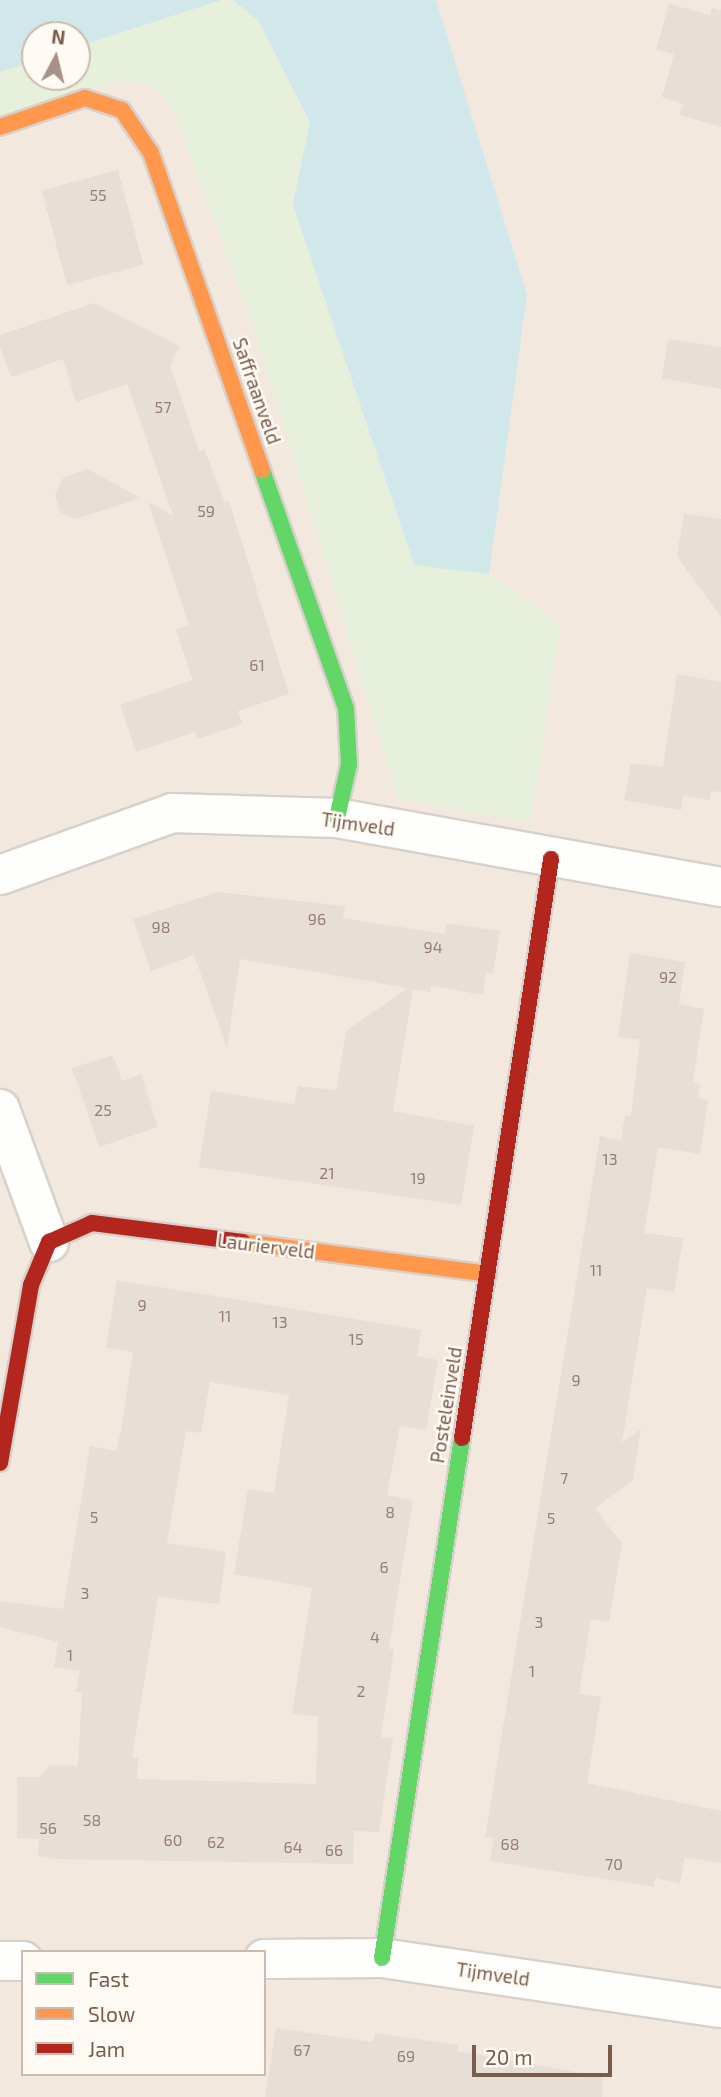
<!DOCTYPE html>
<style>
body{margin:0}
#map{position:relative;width:721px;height:2097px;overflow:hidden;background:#f9f5f0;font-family:"Exo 2",sans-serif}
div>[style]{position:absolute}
.residential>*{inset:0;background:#f2e8de}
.green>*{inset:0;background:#e7f0db}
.water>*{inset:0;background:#d0e8ea}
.building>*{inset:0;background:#e6ded7;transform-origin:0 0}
.roads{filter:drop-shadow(2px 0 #d7d1cb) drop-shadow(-2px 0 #d7d1cb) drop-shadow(0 2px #d7d1cb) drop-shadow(0 -2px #d7d1cb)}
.street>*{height:38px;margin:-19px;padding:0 19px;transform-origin:19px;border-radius:19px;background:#fefefd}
.fast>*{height:16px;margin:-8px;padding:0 8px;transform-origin:8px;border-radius:8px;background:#63d668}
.slow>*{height:16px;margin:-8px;padding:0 8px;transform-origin:8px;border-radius:8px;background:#ff974d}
.jam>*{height:16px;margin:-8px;padding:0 8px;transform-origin:8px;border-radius:8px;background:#b3261e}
span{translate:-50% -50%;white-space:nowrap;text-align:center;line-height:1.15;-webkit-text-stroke:5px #fffaf3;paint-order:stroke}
.number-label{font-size:16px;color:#977e72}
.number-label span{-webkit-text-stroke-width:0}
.street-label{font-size:19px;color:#7a5c4d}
.legend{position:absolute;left:21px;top:1950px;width:245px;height:126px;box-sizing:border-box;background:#fffaf3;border:2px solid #cabbb1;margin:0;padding:9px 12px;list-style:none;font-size:21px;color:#7a5c4d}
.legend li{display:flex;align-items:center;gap:14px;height:35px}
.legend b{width:35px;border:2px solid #cabbb1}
.north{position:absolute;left:21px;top:21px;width:70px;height:70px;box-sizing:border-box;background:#fffaf3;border:2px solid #cabbb1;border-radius:50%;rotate:7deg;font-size:19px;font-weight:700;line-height:28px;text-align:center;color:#7a5c4d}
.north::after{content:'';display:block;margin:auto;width:24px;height:32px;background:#a69286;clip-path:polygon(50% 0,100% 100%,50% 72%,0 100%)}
.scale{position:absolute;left:472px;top:2045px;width:140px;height:32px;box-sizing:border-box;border:4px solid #7a5c4d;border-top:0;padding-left:9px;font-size:21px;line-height:24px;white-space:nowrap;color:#7a5c4d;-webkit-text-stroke:5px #fffaf3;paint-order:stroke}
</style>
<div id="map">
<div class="residential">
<i style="clip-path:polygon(evenodd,0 0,721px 0,721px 2097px,0 2097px,0 0,35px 35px,77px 35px,77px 77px,35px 77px,35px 35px,0 0,23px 1952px,264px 1952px,264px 2074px,23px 2074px,23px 1952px)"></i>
</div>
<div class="green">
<i style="clip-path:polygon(221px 0,242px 4px,258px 20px,310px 122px,293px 204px,414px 565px,489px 574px,561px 625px,530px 823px,398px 798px,253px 326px,173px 108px,152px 85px,119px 80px,0 120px,0 72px,35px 61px,35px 77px,77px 77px,77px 47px)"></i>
</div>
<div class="water">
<i style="clip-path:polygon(0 0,221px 0,77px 47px,77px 35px,35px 35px,35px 61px,0 72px)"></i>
<i style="clip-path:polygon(233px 0,436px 0,527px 295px,489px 574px,414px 565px,293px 204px,310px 122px,258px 20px)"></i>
</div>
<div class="building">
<i style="clip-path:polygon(669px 4px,710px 15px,712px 8px,721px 10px,721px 127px,679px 115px,683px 104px,662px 97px,674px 54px,656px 50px)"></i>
<i style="left:118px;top:170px;width:98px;height:79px;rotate:75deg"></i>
<i style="clip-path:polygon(94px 303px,180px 346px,170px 365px,199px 451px,204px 449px,225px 503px,229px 501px,289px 694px,238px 711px,242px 724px,197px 739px,195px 732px,136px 752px,120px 705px,193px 680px,176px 629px,189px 625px,148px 502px,173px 515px,127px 384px,76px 402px,63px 359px,11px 377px,0 347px,0 335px)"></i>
<i style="clip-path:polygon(668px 339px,721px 347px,721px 389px,662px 378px)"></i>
<i style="clip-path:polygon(87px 469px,141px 498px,76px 519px,60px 512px,55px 495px,63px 478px)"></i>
<i style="clip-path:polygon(684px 513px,721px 519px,721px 617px,677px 556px)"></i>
<i style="clip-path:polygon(677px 674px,721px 682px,721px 792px,711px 791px,710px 800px,683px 796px,681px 810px,624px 800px,631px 763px,663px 767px)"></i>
<i style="clip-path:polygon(218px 892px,345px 906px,343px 918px,445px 934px,447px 923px,500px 931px,493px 974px,486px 972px,483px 995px,431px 986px,430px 992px,413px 989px,393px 1111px,474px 1126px,461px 1205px,199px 1167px,211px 1091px,294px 1104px,298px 1086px,336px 1090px,346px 1031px,408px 988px,240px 959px,227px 1048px,194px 955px,151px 971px,133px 919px)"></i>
<i style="clip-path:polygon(630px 953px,685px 962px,679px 1004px,704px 1009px,693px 1082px,700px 1084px,698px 1098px,708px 1100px,700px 1154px,658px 1147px,644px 1233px,683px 1238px,674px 1292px,647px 1288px,622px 1443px,641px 1429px,633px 1480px,595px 1508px,622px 1544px,609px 1622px,591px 1619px,579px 1694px,601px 1697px,587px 1783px,721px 1811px,721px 1863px,685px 1857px,680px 1883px,655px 1878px,654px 1887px,490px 1861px,494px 1838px,485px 1837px,600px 1136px,621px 1140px,625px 1115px,631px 1116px,640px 1040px,618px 1037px)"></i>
<i style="clip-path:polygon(113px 1055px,122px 1081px,141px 1074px,158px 1127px,99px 1147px,72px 1068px)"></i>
<i style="clip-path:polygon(evenodd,117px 1280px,421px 1330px,417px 1356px,438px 1360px,426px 1430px,400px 1426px,387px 1495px,413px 1500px,389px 1649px,394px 1649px,381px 1737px,393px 1738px,379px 1832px,354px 1831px,353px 1864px,57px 1859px,38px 1856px,39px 1839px,17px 1838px,17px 1777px,40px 1777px,50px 1765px,78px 1766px,82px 1692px,76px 1692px,80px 1671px,54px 1667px,58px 1642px,0 1627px,0 1601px,63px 1609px,90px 1446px,116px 1451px,121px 1430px,133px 1352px,106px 1348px,117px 1280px,210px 1382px,289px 1395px,274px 1493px,248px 1489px,234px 1574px,312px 1588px,292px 1713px,318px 1717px,316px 1784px,137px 1779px,138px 1758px,132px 1758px,158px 1597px,219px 1604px,226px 1552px,167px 1543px,186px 1431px,201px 1433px,210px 1382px)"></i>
<i style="clip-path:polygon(276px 2028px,373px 2042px,375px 2033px,458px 2045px,457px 2051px,603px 2077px,602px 2097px,265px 2097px)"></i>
</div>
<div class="roads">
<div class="street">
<i style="left:0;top:875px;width:183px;rotate:-19.8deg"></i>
<i style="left:172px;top:813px;width:165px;rotate:1.7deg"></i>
<i style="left:337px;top:818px;width:390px;rotate:10.2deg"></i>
<i style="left:0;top:1109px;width:142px;rotate:69.8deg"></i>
<i style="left:264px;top:1959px;width:118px;rotate:-0.5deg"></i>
<i style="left:382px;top:1958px;width:343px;rotate:8.4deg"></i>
<i style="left:0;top:1961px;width:23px"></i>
</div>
<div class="fast">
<i style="left:262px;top:470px;width:253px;rotate:70.6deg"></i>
<i style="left:346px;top:709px;width:55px;rotate:86.9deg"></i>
<i style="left:349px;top:764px;width:55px;rotate:102.5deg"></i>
<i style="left:382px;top:1958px;width:526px;rotate:-81.25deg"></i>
</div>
<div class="slow">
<i style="left:0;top:127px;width:90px;rotate:-18.8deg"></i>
<i style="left:85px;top:98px;width:39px;rotate:18deg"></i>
<i style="left:122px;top:110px;width:52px;rotate:56deg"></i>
<i style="left:151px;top:153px;width:336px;rotate:70.7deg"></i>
<i style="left:243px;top:1242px;width:247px;rotate:7.4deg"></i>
</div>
<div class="jam">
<i style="left:462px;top:1438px;width:586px;rotate:-81.26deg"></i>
<i style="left:0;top:1463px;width:181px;rotate:-80.1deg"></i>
<i style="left:31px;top:1285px;width:47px;rotate:-67.3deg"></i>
<i style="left:49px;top:1242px;width:47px;rotate:-23.8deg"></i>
<i style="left:92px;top:1223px;width:152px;rotate:7.2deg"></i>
</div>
</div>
<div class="number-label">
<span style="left:98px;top:195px">55</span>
<span style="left:163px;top:407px">57</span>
<span style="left:206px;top:511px">59</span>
<span style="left:257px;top:665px">61</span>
<span style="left:317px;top:919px">96</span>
<span style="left:161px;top:927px">98</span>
<span style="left:433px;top:947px">94</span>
<span style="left:668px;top:977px">92</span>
<span style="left:103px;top:1110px">25</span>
<span style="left:610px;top:1159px">13</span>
<span style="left:327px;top:1173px">21</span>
<span style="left:418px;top:1178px">19</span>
<span style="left:596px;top:1270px">11</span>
<span style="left:142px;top:1305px">9</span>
<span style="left:225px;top:1316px">11</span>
<span style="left:280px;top:1322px">13</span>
<span style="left:356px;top:1339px">15</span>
<span style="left:576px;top:1380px">9</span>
<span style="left:564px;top:1478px">7</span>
<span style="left:390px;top:1512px">8</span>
<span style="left:94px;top:1517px">5</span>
<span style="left:551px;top:1518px">5</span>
<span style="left:384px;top:1567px">6</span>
<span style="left:85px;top:1593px">3</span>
<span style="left:539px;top:1622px">3</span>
<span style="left:375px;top:1637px">4</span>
<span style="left:70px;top:1655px">1</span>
<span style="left:532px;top:1671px">1</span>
<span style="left:361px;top:1691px">2</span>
<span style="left:92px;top:1820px">58</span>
<span style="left:48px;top:1828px">56</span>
<span style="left:173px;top:1840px">60</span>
<span style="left:216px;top:1842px">62</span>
<span style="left:510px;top:1844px">68</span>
<span style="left:293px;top:1847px">64</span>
<span style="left:334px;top:1850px">66</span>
<span style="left:614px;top:1864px">70</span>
<span style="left:302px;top:2050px">67</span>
<span style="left:406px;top:2056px">69</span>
</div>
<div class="street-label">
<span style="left:257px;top:391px;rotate:71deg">Saffraanveld</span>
<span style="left:358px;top:824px;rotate:8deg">Tijmveld</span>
<span style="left:266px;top:1246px;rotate:7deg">Laurierveld</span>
<span style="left:446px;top:1405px;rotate:-81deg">Posteleinveld</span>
<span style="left:493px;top:1974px;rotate:8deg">Tijmveld</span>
</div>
<ul class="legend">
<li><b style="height:9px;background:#63d668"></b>Fast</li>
<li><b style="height:9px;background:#ff974d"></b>Slow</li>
<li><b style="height:9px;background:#b3261e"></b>Jam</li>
</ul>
<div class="north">N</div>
<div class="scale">20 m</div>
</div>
